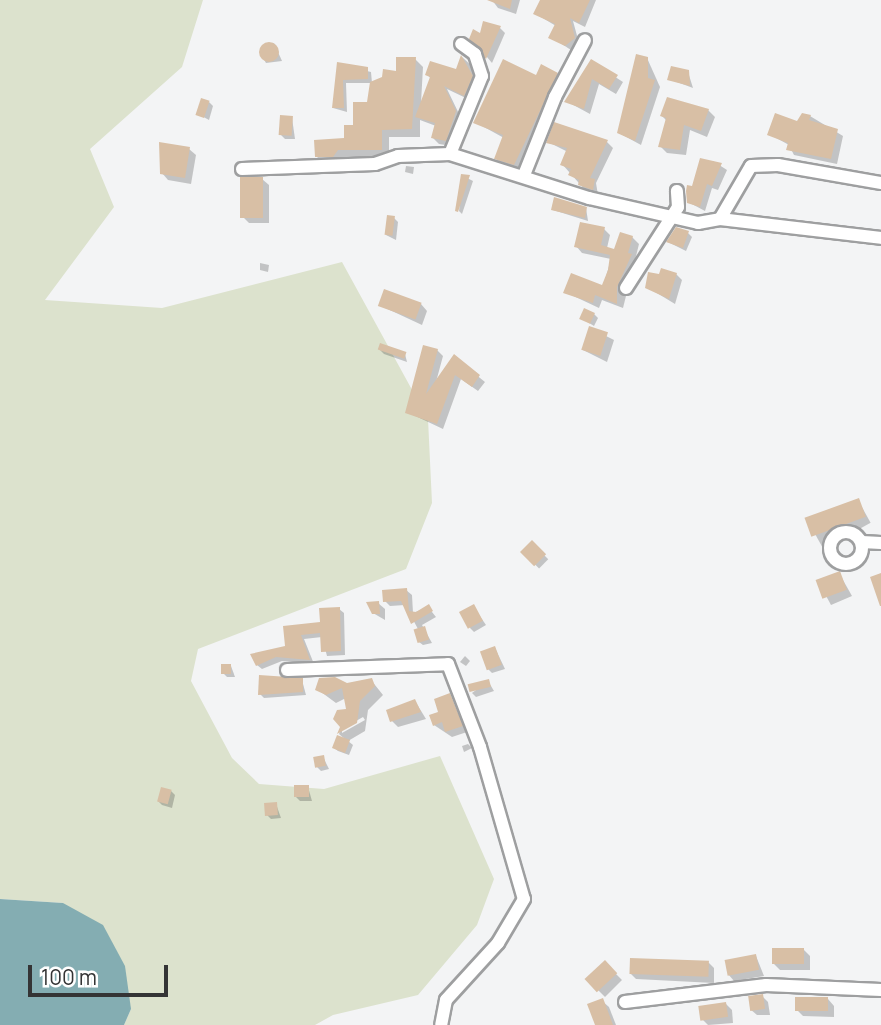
<!DOCTYPE html>
<style>
body{margin:0}
#map{position:relative;width:881px;height:1025px;overflow:hidden;background:#f3f4f5;font-family:Manrope,sans-serif}
div>[style]{position:absolute}
.green>*{inset:0;background:#dce2cd}
.water>*{inset:0;background:#84adb2}
.shadow>*{inset:0;background:#0003;transform-origin:0 0}
.building>*{inset:0;background:#d8bfa5;transform-origin:0 0}
.round{border-radius:50%}
.roads{filter:drop-shadow(2px 0 #9e9fa0) drop-shadow(-2px 0 #9e9fa0) drop-shadow(0 2px #9e9fa0) drop-shadow(0 -2px #9e9fa0)}
.minor>*{height:12px;margin:-6px;padding:0 6px;transform-origin:6px;border-radius:6px;background:#fff}
.minor>.ring{margin:-6px;padding:0;box-sizing:content-box;background:none;border:12px solid #fff;border-radius:50%}
span{translate:-50% -50%;white-space:nowrap;text-align:center;line-height:1.15;-webkit-text-stroke:5px #fff;paint-order:stroke}
.scale{position:absolute;left:28px;top:965px;width:140px;height:32px;box-sizing:border-box;border:4px solid #343435;border-top:0;padding-left:9px;font-size:21px;line-height:24px;white-space:nowrap;color:#343435;-webkit-text-stroke:5px #fff;paint-order:stroke}
</style>
<div id="map">
<div class="green">
<i style="clip-path:polygon(0 0,203px 0,182px 67px,90px 149px,114px 207px,45px 300px,162px 308px,342px 262px,428px 419px,432px 503px,406px 569px,198px 649px,191px 681px,232px 758px,259px 784px,324px 789px,440px 756px,494px 879px,477px 925px,418px 995px,333px 1015px,315px 1025px,124px 1025px,131px 1009px,63px 903px,0 899px)"></i>
</div>
<div class="water">
<i style="clip-path:polygon(0 899px,63px 903px,103px 925px,125px 966px,131px 1009px,124px 1025px,0 1025px)"></i>
</div>
<div class="shadow">
<i style="clip-path:polygon(492px 0,520px 0,516px 14px,498px 8px)"></i>
<i style="clip-path:polygon(543px 0,596px 0,585px 27px,573px 21px,579px 43px,571px 50px,551px 37px,556px 26px,536px 14px)"></i>
<i style="clip-path:polygon(500px 28px,505px 33px,492px 63px,471px 38px)"></i>
<i style="clip-path:polygon(274px 43px,282px 61px,266px 63px,260px 52px)"></i>
<i style="clip-path:polygon(462px 57px,473px 67px,478px 82px,470px 100px,447px 89px,461px 118px,452px 146px,439px 144px,433px 138px,436px 126px,420px 120px,420px 137px,389px 137px,389px 158px,347px 157px,342px 164px,325px 165px,317px 157px,345px 140px,369px 104px,415px 59px,423px 67px,421px 103px,431px 79px,427px 74px,457px 71px)"></i>
<i style="clip-path:polygon(647px 58px,660px 87px,641px 145px,619px 133px)"></i>
<i style="clip-path:polygon(592px 62px,623px 82px,616px 94px,599px 84px,590px 114px,566px 101px)"></i>
<i style="clip-path:polygon(338px 64px,371px 72px,372px 83px,346px 83px,347px 112px,333px 108px)"></i>
<i style="clip-path:polygon(688px 72px,693px 88px,669px 79px)"></i>
<i style="clip-path:polygon(557px 74px,563px 81px,521px 170px,502px 165px,496px 158px,504px 138px,475px 122px,536px 77px)"></i>
<i style="clip-path:polygon(209px 102px,213px 106px,209px 120px,198px 114px)"></i>
<i style="clip-path:polygon(708px 110px,715px 117px,707px 137px,690px 130px,686px 155px,667px 153px,660px 146px,667px 121px,662px 116px)"></i>
<i style="clip-path:polygon(810px 116px,843px 136px,837px 164px,794px 155px,789px 145px,769px 134px)"></i>
<i style="clip-path:polygon(292px 118px,295px 139px,285px 139px,281px 135px)"></i>
<i style="clip-path:polygon(548px 142px,607px 142px,613px 148px,596px 183px,598px 195px,586px 191px,562px 164px,568px 152px)"></i>
<i style="clip-path:polygon(161px 144px,189px 149px,196px 155px,191px 184px,168px 180px,162px 173px)"></i>
<i style="clip-path:polygon(713px 161px,727px 170px,718px 190px,712px 188px,705px 211px,688px 202px)"></i>
<i style="clip-path:polygon(406px 166px,414px 167px,413px 174px,405px 172px)"></i>
<i style="clip-path:polygon(463px 176px,473px 181px,462px 214px,459px 211px)"></i>
<i style="clip-path:polygon(262px 179px,269px 185px,269px 223px,249px 223px,243px 217px)"></i>
<i style="clip-path:polygon(586px 208px,588px 221px,553px 210px)"></i>
<i style="clip-path:polygon(394px 218px,398px 222px,396px 240px,386px 235px)"></i>
<i style="clip-path:polygon(604px 229px,610px 235px,607px 248px,616px 251px,632px 237px,639px 244px,623px 308px,602px 300px,599px 308px,565px 292px,603px 287px,611px 259px,582px 253px,576px 246px)"></i>
<i style="clip-path:polygon(688px 233px,692px 237px,686px 251px,668px 242px)"></i>
<i style="clip-path:polygon(260px 263px,269px 265px,268px 272px,260px 270px)"></i>
<i style="clip-path:polygon(676px 274px,682px 280px,675px 304px,647px 287px)"></i>
<i style="clip-path:polygon(421px 304px,427px 311px,422px 325px,379px 305px)"></i>
<i style="clip-path:polygon(594px 314px,598px 318px,594px 326px,581px 318px)"></i>
<i style="clip-path:polygon(590px 328px,614px 340px,607px 362px,583px 350px)"></i>
<i style="clip-path:polygon(380px 350px,405px 354px,407px 362px,384px 354px)"></i>
<i style="clip-path:polygon(437px 350px,443px 356px,436px 382px,454px 357px,485px 382px,478px 391px,461px 379px,443px 429px,407px 412px)"></i>
<i style="left:858px;top:500px;width:26px;height:54px;rotate:61deg"></i>
<i style="left:532px;top:543px;width:23px;height:13px;rotate:45deg"></i>
<i style="clip-path:polygon(839px 573px,852px 596px,831px 605px,818px 581px)"></i>
<i style="clip-path:polygon(406px 590px,412px 595px,413px 613px,428px 607px,436px 617px,422px 625px,432px 643px,423px 645px,419px 642px,418px 629px,405px 605px,390px 606px,385px 601px)"></i>
<i style="clip-path:polygon(378px 603px,385px 609px,385px 620px,373px 613px)"></i>
<i style="clip-path:polygon(473px 606px,486px 625px,474px 632px,470px 628px)"></i>
<i style="clip-path:polygon(339px 609px,344px 613px,345px 655px,327px 656px,322px 637px,304px 639px,314px 664px,282px 661px,262px 669px,257px 665px,287px 647px,285px 627px,322px 623px)"></i>
<i style="clip-path:polygon(495px 648px,505px 669px,492px 673px,488px 669px)"></i>
<i style="clip-path:polygon(465px 656px,470px 661px,466px 666px,460px 662px)"></i>
<i style="clip-path:polygon(231px 666px,235px 677px,227px 677px,223px 673px)"></i>
<i style="clip-path:polygon(302px 680px,306px 695px,264px 698px,260px 694px)"></i>
<i style="clip-path:polygon(evenodd,371px 680px,383px 695px,368px 710px,365px 731px,348px 741px,353px 745px,349px 755px,338px 751px,334px 748px,346px 740px,339px 734px,348px 710px,346px 698px,336px 703px,317px 689px,371px 680px,363px 717px,365px 720px,342px 733px,342px 729px,363px 717px)"></i>
<i style="clip-path:polygon(488px 681px,494px 691px,476px 697px,472px 693px)"></i>
<i style="clip-path:polygon(449px 695px,467px 732px,452px 737px,434px 725px)"></i>
<i style="clip-path:polygon(415px 701px,426px 719px,398px 727px,392px 721px)"></i>
<i style="clip-path:polygon(468px 744px,472px 748px,464px 752px,462px 746px)"></i>
<i style="clip-path:polygon(323px 757px,329px 769px,321px 771px,317px 767px)"></i>
<i style="clip-path:polygon(308px 787px,312px 801px,300px 801px,296px 797px)"></i>
<i style="clip-path:polygon(171px 791px,175px 795px,172px 808px,162px 805px,158px 801px)"></i>
<i style="clip-path:polygon(276px 804px,281px 818px,271px 819px,267px 815px)"></i>
<i style="clip-path:polygon(803px 949px,810px 956px,810px 970px,780px 970px,774px 964px)"></i>
<i style="clip-path:polygon(756px 956px,764px 976px,734px 981px,728px 974px)"></i>
<i style="left:605px;top:963px;width:24px;height:24px;rotate:45deg"></i>
<i style="clip-path:polygon(709px 963px,714px 968px,714px 983px,636px 979px,631px 974px)"></i>
<i style="clip-path:polygon(762px 996px,768px 1002px,770px 1015px,757px 1015px,750px 1009px)"></i>
<i style="clip-path:polygon(828px 999px,834px 1006px,834px 1017px,803px 1016px,797px 1010px)"></i>
<i style="clip-path:polygon(602px 1001px,609px 1007px,616px 1025px,597px 1025px)"></i>
<i style="clip-path:polygon(726px 1004px,732px 1010px,733px 1023px,708px 1025px,702px 1019px)"></i>
</div>
<div class="building">
<i style="clip-path:polygon(487px 0,512px 0,510px 9px)"></i>
<i style="clip-path:polygon(540px 0,590px 0,579px 23px,570px 18px,575px 38px,565px 46px,548px 38px,555px 24px,533px 14px)"></i>
<i style="clip-path:polygon(483px 21px,501px 26px,486px 59px,469px 39px,473px 29px,480px 33px)"></i>
<i class="round" style="left:259px;top:42px;width:20px;height:20px"></i>
<i style="clip-path:polygon(636px 54px,648px 57px,648px 78px,655px 80px,635px 141px,617px 133px)"></i>
<i style="clip-path:polygon(461px 55px,473px 76px,464px 96px,444px 86px,456px 111px,446px 141px,431px 138px,435px 123px,415px 117px,430px 77px,425px 75px,430px 61px,456px 69px)"></i>
<i style="clip-path:polygon(396px 57px,416px 57px,412px 129px,382px 130px,382px 150px,338px 150px,333px 157px,315px 157px,314px 140px,344px 138px,344px 125px,353px 125px,353px 102px,367px 102px,370px 82px,382px 77px,383px 69px,396px 71px)"></i>
<i style="clip-path:polygon(503px 59px,536px 75px,541px 64px,558px 73px,514px 165px,494px 159px,503px 135px,473px 123px)"></i>
<i style="clip-path:polygon(591px 59px,618px 75px,609px 89px,592px 79px,584px 109px,564px 102px)"></i>
<i style="clip-path:polygon(337px 62px,368px 67px,368px 79px,343px 80px,344px 108px,332px 108px)"></i>
<i style="clip-path:polygon(671px 66px,689px 70px,690px 86px,667px 80px)"></i>
<i style="clip-path:polygon(667px 97px,709px 109px,701px 131px,684px 125px,680px 150px,658px 147px,666px 118px,660px 116px)"></i>
<i style="left:201px;top:98px;width:9px;height:18px;rotate:18deg"></i>
<i style="clip-path:polygon(775px 113px,797px 121px,802px 113px,811px 115px,809px 120px,838px 129px,831px 159px,786px 150px,788px 143px,767px 135px)"></i>
<i style="left:280px;top:115px;width:13px;height:20px;rotate:4deg"></i>
<i style="clip-path:polygon(554px 122px,608px 140px,590px 178px,595px 179px,593px 190px,578px 185px,579px 180px,568px 175px,571px 169px,560px 165px,567px 148px,546px 143px)"></i>
<i style="clip-path:polygon(159px 142px,190px 147px,185px 178px,160px 174px)"></i>
<i style="clip-path:polygon(700px 158px,722px 163px,712px 186px,707px 184px,700px 207px,687px 203px,686px 191px,687px 185px,692px 186px)"></i>
<i style="clip-path:polygon(461px 174px,470px 175px,458px 212px,455px 211px)"></i>
<i style="left:240px;top:177px;width:23px;height:41px"></i>
<i style="clip-path:polygon(554px 197px,587px 207px,585px 218px,551px 210px)"></i>
<i style="left:387px;top:215px;width:8px;height:20px;rotate:7deg"></i>
<i style="clip-path:polygon(580px 222px,605px 227px,601px 245px,614px 249px,620px 232px,633px 236px,628px 253px,632px 254px,617px 287px,617px 304px,595px 295px,593px 303px,563px 293px,571px 273px,602px 285px,608px 270px,610px 255px,574px 247px)"></i>
<i style="clip-path:polygon(676px 227px,689px 231px,683px 248px,666px 242px)"></i>
<i style="clip-path:polygon(661px 268px,677px 273px,669px 299px,645px 288px,648px 272px,659px 274px)"></i>
<i style="left:384px;top:289px;width:40px;height:18px;rotate:20deg"></i>
<i style="left:584px;top:308px;width:12px;height:12px;rotate:24deg"></i>
<i style="left:589px;top:326px;width:20px;height:25px;rotate:18deg"></i>
<i style="left:380px;top:343px;width:28px;height:7px;rotate:19deg"></i>
<i style="clip-path:polygon(423px 345px,438px 349px,426px 394px,454px 354px,480px 375px,472px 387px,455px 375px,437px 424px,405px 413px)"></i>
<i style="left:859px;top:498px;width:20px;height:58px;rotate:70deg"></i>
<i style="left:532px;top:540px;width:20px;height:17px;rotate:45deg"></i>
<i style="left:840px;top:571px;width:20px;height:26px;rotate:70deg"></i>
<i style="clip-path:polygon(881px 573px,881px 606px,880px 606px,870px 577px)"></i>
<i style="clip-path:polygon(407px 588px,409px 611px,416px 612px,429px 604px,433px 611px,411px 624px,401px 601px,383px 602px,382px 590px)"></i>
<i style="clip-path:polygon(379px 601px,380px 614px,372px 614px,366px 602px)"></i>
<i style="left:474px;top:604px;width:19px;height:17px;rotate:62deg"></i>
<i style="clip-path:polygon(340px 607px,341px 651px,321px 652px,320px 633px,301px 635px,310px 660px,276px 657px,256px 666px,250px 654px,285px 646px,283px 626px,320px 622px,319px 608px)"></i>
<i style="left:425px;top:626px;width:14px;height:12px;rotate:73deg"></i>
<i style="left:495px;top:646px;width:20px;height:16px;rotate:70deg"></i>
<i style="left:221px;top:664px;width:10px;height:10px"></i>
<i style="clip-path:polygon(259px 675px,303px 678px,303px 692px,258px 695px)"></i>
<i style="clip-path:polygon(335px 677px,347px 683px,372px 678px,375px 686px,360px 701px,357px 723px,337px 734px,340px 727px,333px 719px,337px 710px,346px 709px,342px 688px,326px 695px,315px 690px,319px 678px)"></i>
<i style="left:489px;top:679px;width:8px;height:22px;rotate:76deg"></i>
<i style="clip-path:polygon(450px 693px,463px 726px,445px 732px,442px 722px,433px 726px,429px 715px,438px 712px,434px 699px)"></i>
<i style="clip-path:polygon(415px 699px,421px 712px,390px 722px,386px 710px)"></i>
<i style="left:337px;top:735px;width:14px;height:14px;rotate:21deg"></i>
<i style="left:324px;top:755px;width:11px;height:11px;rotate:80deg"></i>
<i style="left:294px;top:785px;width:15px;height:12px"></i>
<i style="left:161px;top:787px;width:11px;height:15px;rotate:15deg"></i>
<i style="left:277px;top:802px;width:13px;height:13px;rotate:86deg"></i>
<i style="left:772px;top:948px;width:32px;height:16px"></i>
<i style="left:756px;top:954px;width:16px;height:32px;rotate:79deg"></i>
<i style="left:630px;top:958px;width:79px;height:16px;rotate:2deg"></i>
<i style="left:605px;top:960px;width:18px;height:28px;rotate:47deg"></i>
<i style="left:763px;top:994px;width:15px;height:15px;rotate:82deg"></i>
<i style="left:795px;top:997px;width:33px;height:14px"></i>
<i style="clip-path:polygon(603px 998px,613px 1025px,595px 1025px,587px 1004px)"></i>
<i style="left:726px;top:1002px;width:15px;height:28px;rotate:82deg"></i>
</div>
<div class="roads">
<div class="minor">
<i style="left:450px;top:154px;width:84px;rotate:-67.7deg"></i>
<i style="left:482px;top:76px;width:23px;rotate:-108deg"></i>
<i style="left:475px;top:54px;width:17px;rotate:-144deg"></i>
<i style="left:242px;top:169px;width:133px;rotate:-2.2deg"></i>
<i style="left:375px;top:164px;width:24px;rotate:-19deg"></i>
<i style="left:398px;top:156px;width:52px;rotate:-2.2deg"></i>
<i style="left:450px;top:154px;width:146px;rotate:17.6deg"></i>
<i style="left:589px;top:198px;width:112px;rotate:12.9deg"></i>
<i style="left:698px;top:223px;width:22px;rotate:-10deg"></i>
<i style="left:720px;top:219px;width:61px;rotate:-59.7deg"></i>
<i style="left:751px;top:166px;width:27px;rotate:-2deg"></i>
<i style="left:778px;top:165px;width:105px;rotate:9.9deg"></i>
<i style="left:524px;top:175px;width:84px;rotate:-68.3deg"></i>
<i style="left:555px;top:97px;width:64px;rotate:-62.2deg"></i>
<i style="left:720px;top:219px;width:162px;rotate:6.7deg"></i>
<i style="left:626px;top:288px;width:96px;rotate:-57.3deg"></i>
<i style="left:678px;top:207px;width:16px;rotate:-94deg"></i>
<i class="ring" style="left:830px;top:532px;width:20px;height:20px"></i>
<i style="left:862px;top:542px;width:19px;rotate:3deg"></i>
<i style="left:287px;top:670px;width:161px;rotate:-2.1deg"></i>
<i style="left:448px;top:664px;width:89px;rotate:68.9deg"></i>
<i style="left:480px;top:747px;width:158px;rotate:73.9deg"></i>
<i style="left:524px;top:899px;width:51px;rotate:120.6deg"></i>
<i style="left:498px;top:943px;width:77px;rotate:132.4deg"></i>
<i style="left:446px;top:1000px;width:25px;rotate:101deg"></i>
<i style="left:625px;top:1002px;width:142px;rotate:-6.9deg"></i>
<i style="left:766px;top:985px;width:115px;rotate:2.5deg"></i>
</div>
</div>
<div class="scale">100 m</div>
</div>
